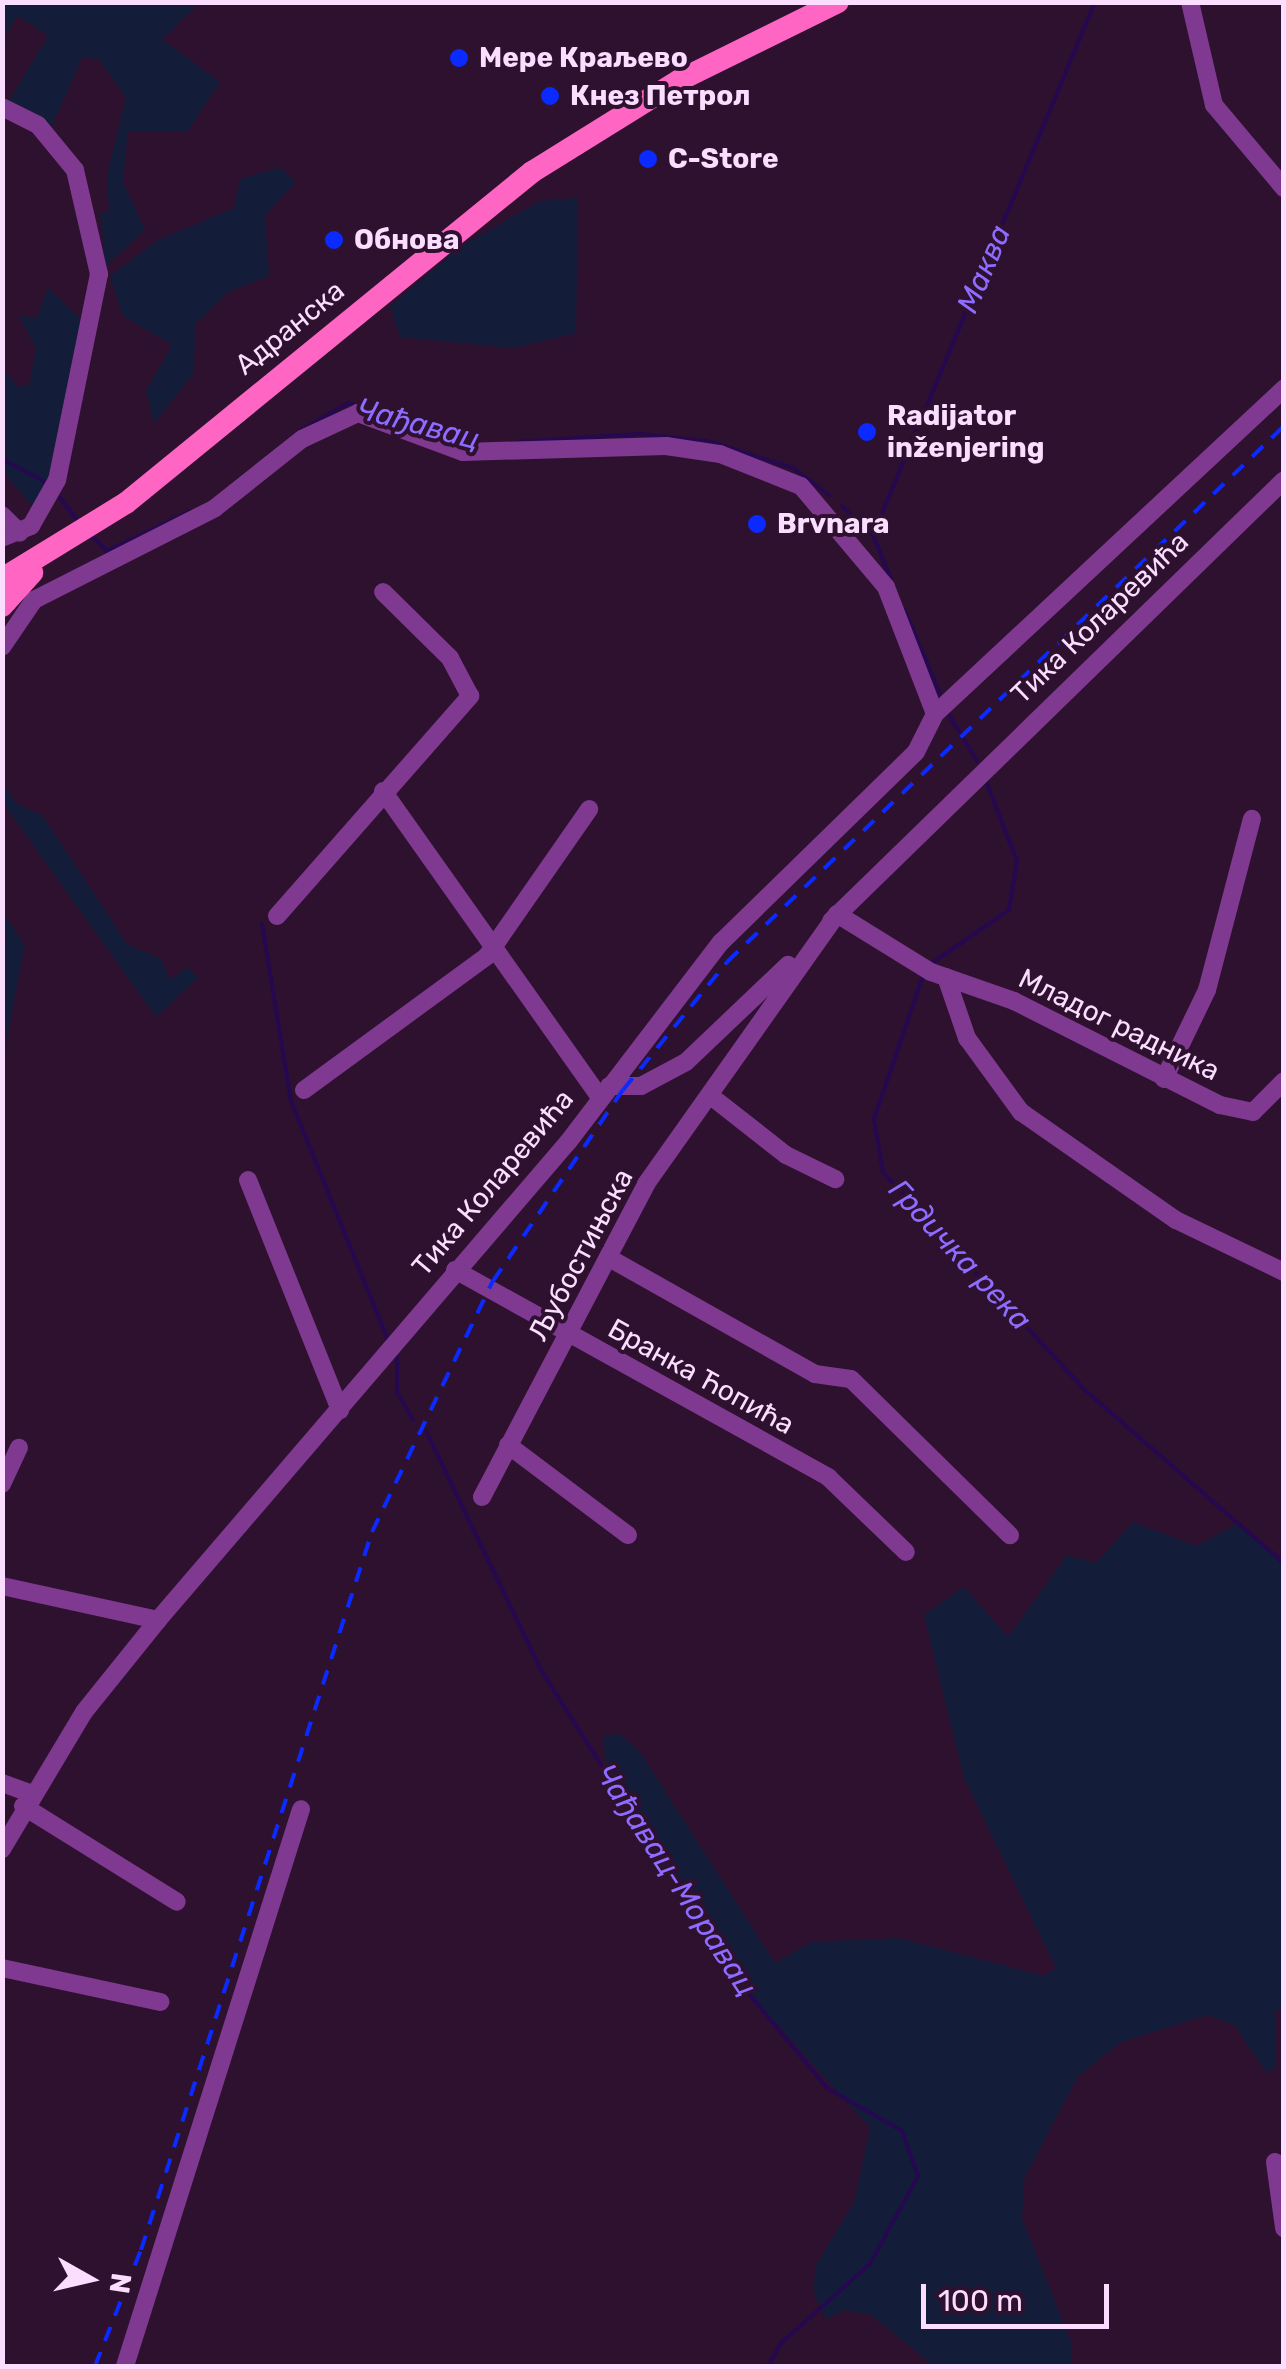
<!DOCTYPE html>
<meta charset="utf-8">
<style>
body{margin:0}
#map{position:relative;width:1286px;height:2369px;overflow:hidden;background:#2d112e;font-family:Rubik,sans-serif}
div>[style]{position:absolute}
.green>*{inset:0;background:#131d39}
.stream>*{height:4px;margin:-2px;padding:0 2px;transform-origin:2px;border-radius:2px;background:#250850}
.minor>*{height:18px;margin:-9px;padding:0 9px;transform-origin:9px;border-radius:9px;background:#7f3990}
.major>*{height:22px;margin:-11px;padding:0 11px;transform-origin:11px;border-radius:11px;background:#ff65c2}
.rail>*{height:4px;margin-top:-2px;transform-origin:0;background:repeating-linear-gradient(90deg,#0a2aff 0 15px,transparent 0 27px)}
.dots>*{width:28px;height:28px;translate:-50% -50%;box-sizing:border-box;border:5px solid #2d112e;border-radius:50%}
span{translate:-50% -50%;white-space:nowrap;text-align:center;line-height:1.15;-webkit-text-stroke:8px #2d112e;paint-order:stroke}
.poi-label{font-size:28px;color:#fbdeff;font-weight:700}
.left{translate:0 -50%;text-align:left}
.street-label{font-size:28px;color:#fbdeff}
.water-label{font-size:30px;color:#8e6cff;font-style:italic}
.frame{position:absolute;inset:0;border:5px solid #fbdeff;pointer-events:none}
.north{position:absolute;left:40px;top:2229px;width:100px;height:100px;-webkit-text-stroke:8px #2d112e;paint-order:stroke;rotate:98deg;font-size:28px;font-weight:700;line-height:40px;text-align:center;color:#fbdeff}
.north::after{content:'';display:block;margin:auto;width:35px;height:45px;background:#fbdeff;clip-path:polygon(50% 0,100% 100%,50% 72%,0 100%)}
.scale{position:absolute;left:921px;top:2284px;width:188px;height:45px;box-sizing:border-box;border:5px solid #fbdeff;border-top:0;padding-left:12px;font-size:30px;line-height:35px;white-space:nowrap;color:#fbdeff;-webkit-text-stroke:8px #2d112e;paint-order:stroke}
</style>
<div id="map">
<div class="green">
<i style="clip-path:polygon(3px 3px,200px 3px,162px 39px,220px 82px,188px 131px,128px 131px,123px 182px,145px 230px,106px 266px,100px 213px,109px 211px,107px 174px,126px 98px,99px 59px,82px 58px,48px 135px,5px 107px,48px 36px,18px 16px,3px 39px)"></i>
<i style="clip-path:polygon(280px 167px,296px 182px,265px 215px,269px 276px,228px 292px,195px 324px,194px 373px,154px 423px,146px 391px,172px 345px,123px 316px,110px 276px,158px 240px,234px 208px,240px 179px)"></i>
<i style="clip-path:polygon(578px 198px,576px 333px,513px 348px,400px 337px,390px 306px,463px 245px,540px 201px)"></i>
<i style="clip-path:polygon(48px 288px,92px 329px,40px 516px,3px 471px,2px 367px,18px 387px,29px 385px,36px 349px,19px 315px,36px 318px)"></i>
<i style="clip-path:polygon(2px 782px,16px 803px,43px 816px,127px 944px,161px 959px,170px 980px,187px 967px,199px 977px,156px 1017px,3px 803px)"></i>
<i style="clip-path:polygon(3px 913px,25px 945px,3px 1059px,2px 913px)"></i>
<i style="clip-path:polygon(1133px 1522px,1196px 1546px,1237px 1524px,1283px 1563px,1284px 2004px,1275px 2013px,1275px 2068px,1267px 2073px,1234px 2025px,1207px 2015px,1122px 2042px,1078px 2076px,1024px 2179px,1022px 2218px,1072px 2345px,1072px 2366px,934px 2366px,871px 2315px,846px 2310px,826px 2319px,813px 2291px,816px 2265px,854px 2202px,870px 2128px,735px 1977px,608px 1783px,603px 1735px,620px 1734px,640px 1752px,775px 1963px,811px 1942px,899px 1938px,1044px 1976px,1056px 1968px,964px 1778px,924px 1615px,964px 1587px,1008px 1637px,1067px 1555px,1096px 1563px)"></i>
</div>
<div class="stream">
<i style="left:295px;top:434px;width:61px;rotate:-30.3deg"></i>
<i style="left:348px;top:403px;width:97px;rotate:18.6deg"></i>
<i style="left:453px;top:439px;width:25px;rotate:11deg"></i>
<i style="left:518px;top:442px;width:121px;rotate:-3.8deg"></i>
<i style="left:639px;top:434px;width:68px;rotate:5.9deg"></i>
<i style="left:707px;top:441px;width:90px;rotate:17.4deg"></i>
<i style="left:793px;top:468px;width:45px;rotate:36.9deg"></i>
<i style="left:2px;top:459px;width:50px;rotate:27.6deg"></i>
<i style="left:60px;top:498px;width:31px;rotate:52deg"></i>
<i style="left:842px;top:506px;width:42px;rotate:43.1deg"></i>
<i style="left:873px;top:535px;width:51px;rotate:68deg"></i>
<i style="left:873px;top:535px;width:577px;rotate:-67.39deg"></i>
<i style="left:92px;top:536px;width:21px;rotate:45deg"></i>
<i style="left:107px;top:551px;width:93px;rotate:-25.5deg"></i>
<i style="left:904px;top:609px;width:100px;rotate:67deg"></i>
<i style="left:946px;top:710px;width:60px;rotate:58.7deg"></i>
<i style="left:262px;top:924px;width:179px;rotate:80.7deg"></i>
<i style="left:291px;top:1101px;width:256px;rotate:67.9deg"></i>
<i style="left:929px;top:965px;width:97px;rotate:-34.5deg"></i>
<i style="left:1009px;top:910px;width:50px;rotate:-80.7deg"></i>
<i style="left:1017px;top:861px;width:86px;rotate:-111.2deg"></i>
<i style="left:924px;top:973px;width:154px;rotate:108.9deg"></i>
<i style="left:874px;top:1119px;width:54px;rotate:80.4deg"></i>
<i style="left:883px;top:1172px;width:300px;rotate:47.2deg"></i>
<i style="left:1087px;top:1392px;width:261px;rotate:41deg"></i>
<i style="left:397px;top:1358px;width:34px;rotate:90deg"></i>
<i style="left:397px;top:1392px;width:32px;rotate:60deg"></i>
<i style="left:426px;top:1431px;width:265px;rotate:64.3deg"></i>
<i style="left:541px;top:1670px;width:363px;rotate:57.7deg"></i>
<i style="left:735px;top:1977px;width:144px;rotate:50.3deg"></i>
<i style="left:827px;top:2088px;width:86px;rotate:29.8deg"></i>
<i style="left:902px;top:2131px;width:48px;rotate:70.4deg"></i>
<i style="left:918px;top:2176px;width:100px;rotate:118.6deg"></i>
<i style="left:870px;top:2264px;width:119px;rotate:138.4deg"></i>
<i style="left:781px;top:2343px;width:26px;rotate:119deg"></i>
</div>
<div class="minor">
<i style="left:1190px;top:2px;width:106px;rotate:76.9deg"></i>
<i style="left:1214px;top:105px;width:109px;rotate:49.9deg"></i>
<i style="left:2px;top:107px;width:40px;rotate:26.6deg"></i>
<i style="left:38px;top:125px;width:58px;rotate:50.6deg"></i>
<i style="left:75px;top:170px;width:107px;rotate:77deg"></i>
<i style="left:99px;top:274px;width:210px;rotate:101.5deg"></i>
<i style="left:57px;top:480px;width:53px;rotate:119.5deg"></i>
<i style="left:31px;top:526px;width:31px;rotate:158deg"></i>
<i style="left:2px;top:515px;width:25px;rotate:45deg"></i>
<i style="left:2px;top:647px;width:57px;rotate:-55.8deg"></i>
<i style="left:34px;top:600px;width:203px;rotate:-26.9deg"></i>
<i style="left:215px;top:508px;width:111px;rotate:-38.4deg"></i>
<i style="left:302px;top:439px;width:62px;rotate:-24.9deg"></i>
<i style="left:358px;top:413px;width:112px;rotate:20.4deg"></i>
<i style="left:463px;top:452px;width:203px;rotate:-1.7deg"></i>
<i style="left:666px;top:446px;width:55px;rotate:8.4deg"></i>
<i style="left:720px;top:454px;width:87px;rotate:21.6deg"></i>
<i style="left:801px;top:486px;width:132px;rotate:49.9deg"></i>
<i style="left:886px;top:587px;width:136px;rotate:68.9deg"></i>
<i style="left:935px;top:714px;width:42px;rotate:116.6deg"></i>
<i style="left:916px;top:752px;width:272px;rotate:135.7deg"></i>
<i style="left:721px;top:942px;width:252px;rotate:127.4deg"></i>
<i style="left:568px;top:1142px;width:630px;rotate:130.62deg"></i>
<i style="left:158px;top:1620px;width:118px;rotate:128.8deg"></i>
<i style="left:84px;top:1712px;width:160px;rotate:120.9deg"></i>
<i style="left:935px;top:714px;width:478px;rotate:-43deg"></i>
<i style="left:383px;top:791px;width:376px;rotate:54.7deg"></i>
<i style="left:277px;top:916px;width:293px;rotate:-48.7deg"></i>
<i style="left:470px;top:696px;width:43px;rotate:-117.8deg"></i>
<i style="left:450px;top:658px;width:94px;rotate:-135.4deg"></i>
<i style="left:831px;top:921px;width:632px;rotate:-44.23deg"></i>
<i style="left:946px;top:977px;width:65px;rotate:71deg"></i>
<i style="left:967px;top:1038px;width:92px;rotate:53.9deg"></i>
<i style="left:1021px;top:1112px;width:189px;rotate:34.9deg"></i>
<i style="left:1176px;top:1220px;width:120px;rotate:25.7deg"></i>
<i style="left:1164px;top:1079px;width:99px;rotate:-64.2deg"></i>
<i style="left:1207px;top:990px;width:177px;rotate:-75.3deg"></i>
<i style="left:609px;top:1086px;width:32px"></i>
<i style="left:641px;top:1086px;width:51px;rotate:-28.1deg"></i>
<i style="left:686px;top:1062px;width:141px;rotate:-43.6deg"></i>
<i style="left:304px;top:1090px;width:227px;rotate:-36.2deg"></i>
<i style="left:487px;top:956px;width:179px;rotate:-55.2deg"></i>
<i style="left:712px;top:1097px;width:94px;rotate:38.1deg"></i>
<i style="left:786px;top:1155px;width:55px;rotate:26.1deg"></i>
<i style="left:248px;top:1180px;width:248px;rotate:68.2deg"></i>
<i style="left:611px;top:1259px;width:234px;rotate:29.4deg"></i>
<i style="left:815px;top:1374px;width:36px;rotate:8deg"></i>
<i style="left:851px;top:1379px;width:223px;rotate:44.5deg"></i>
<i style="left:455px;top:1270px;width:427px;rotate:29deg"></i>
<i style="left:828px;top:1477px;width:108px;rotate:43.9deg"></i>
<i style="left:508px;top:1445px;width:150px;rotate:36.9deg"></i>
<i style="left:2px;top:1484px;width:40px;rotate:-65deg"></i>
<i style="left:482px;top:1497px;width:353px;rotate:-62.3deg"></i>
<i style="left:646px;top:1184px;width:331px;rotate:-54.7deg"></i>
<i style="left:837px;top:914px;width:110px;rotate:31.7deg"></i>
<i style="left:931px;top:972px;width:88px;rotate:19.3deg"></i>
<i style="left:1014px;top:1001px;width:231px;rotate:26.8deg"></i>
<i style="left:1220px;top:1105px;width:34px;rotate:12deg"></i>
<i style="left:1253px;top:1112px;width:44px;rotate:-45deg"></i>
<i style="left:2px;top:1586px;width:160px;rotate:12.3deg"></i>
<i style="left:2px;top:1783px;width:30px;rotate:20deg"></i>
<i style="left:23px;top:1806px;width:181px;rotate:31.9deg"></i>
<i style="left:2px;top:1968px;width:162px;rotate:12.1deg"></i>
<i style="left:1275px;top:2162px;width:67px;rotate:82.2deg"></i>
<i style="left:125px;top:2366px;width:584px;rotate:-72.46deg"></i>
</div>
<div class="major">
<i style="left:2px;top:579px;width:145px;rotate:-31.5deg"></i>
<i style="left:126px;top:503px;width:524px;rotate:-39.19deg"></i>
<i style="left:532px;top:172px;width:174px;rotate:-31.9deg"></i>
<i style="left:680px;top:80px;width:176px;rotate:-26.3deg"></i>
<i style="left:2px;top:606px;width:45px;rotate:-47.7deg"></i>
</div>
<div class="rail">
<i style="left:95px;top:2366px;width:125px;rotate:-68.4deg"></i>
<i style="left:141px;top:2250px;width:754px;rotate:-72.17deg"></i>
<i style="left:372px;top:1532px;width:279px;rotate:-64.3deg"></i>
<i style="left:493px;top:1281px;width:231px;rotate:-55.8deg"></i>
<i style="left:623px;top:1090px;width:165px;rotate:-50.9deg"></i>
<i style="left:727px;top:962px;width:773px;rotate:-43.9deg"></i>
</div>
<div class="dots">
<i style="left:459px;top:58px;background:#0a2aff"></i>
<i style="left:550px;top:96px;background:#0a2aff"></i>
<i style="left:648px;top:159px;background:#0a2aff"></i>
<i style="left:334px;top:240px;background:#0a2aff"></i>
<i style="left:867px;top:432px;background:#0a2aff"></i>
<i style="left:757px;top:524px;background:#0a2aff"></i>
</div>
<div class="poi-label">
<span class="left" style="left:479px;top:58px">Мере Краљево</span>
<span class="left" style="left:570px;top:96px">Кнез Петрол</span>
<span class="left" style="left:668px;top:159px">C-Store</span>
<span class="left" style="left:354px;top:240px">Обнова</span>
<span class="left" style="left:887px;top:432px">Radijator<br>inženjering</span>
<span class="left" style="left:777px;top:524px">Brvnara</span>
</div>
<div class="street-label">
<span style="left:290px;top:328px;rotate:-39deg">Адранска</span>
<span style="left:1100px;top:618px;rotate:-44deg">Тика Коларевића</span>
<span style="left:1119px;top:1025px;rotate:26deg">Младог радника</span>
<span style="left:493px;top:1183px;rotate:-50deg">Тика Коларевића</span>
<span style="left:581px;top:1255px;rotate:-62deg">Љубостињска</span>
<span style="left:701px;top:1377px;rotate:29deg">Бранка Ћопића</span>
</div>
<div class="water-label">
<span style="left:984px;top:269px;rotate:-67deg">Маква</span>
<span style="left:418px;top:424px;rotate:15deg">Чађавац</span>
<span style="left:960px;top:1255px;rotate:47deg">Грдичка река</span>
<span style="left:676px;top:1880px;rotate:57deg">Чађавац-Моравац</span>
</div>
<div class="frame"></div>
<div class="north">N</div>
<div class="scale">100 m</div>
</div>
